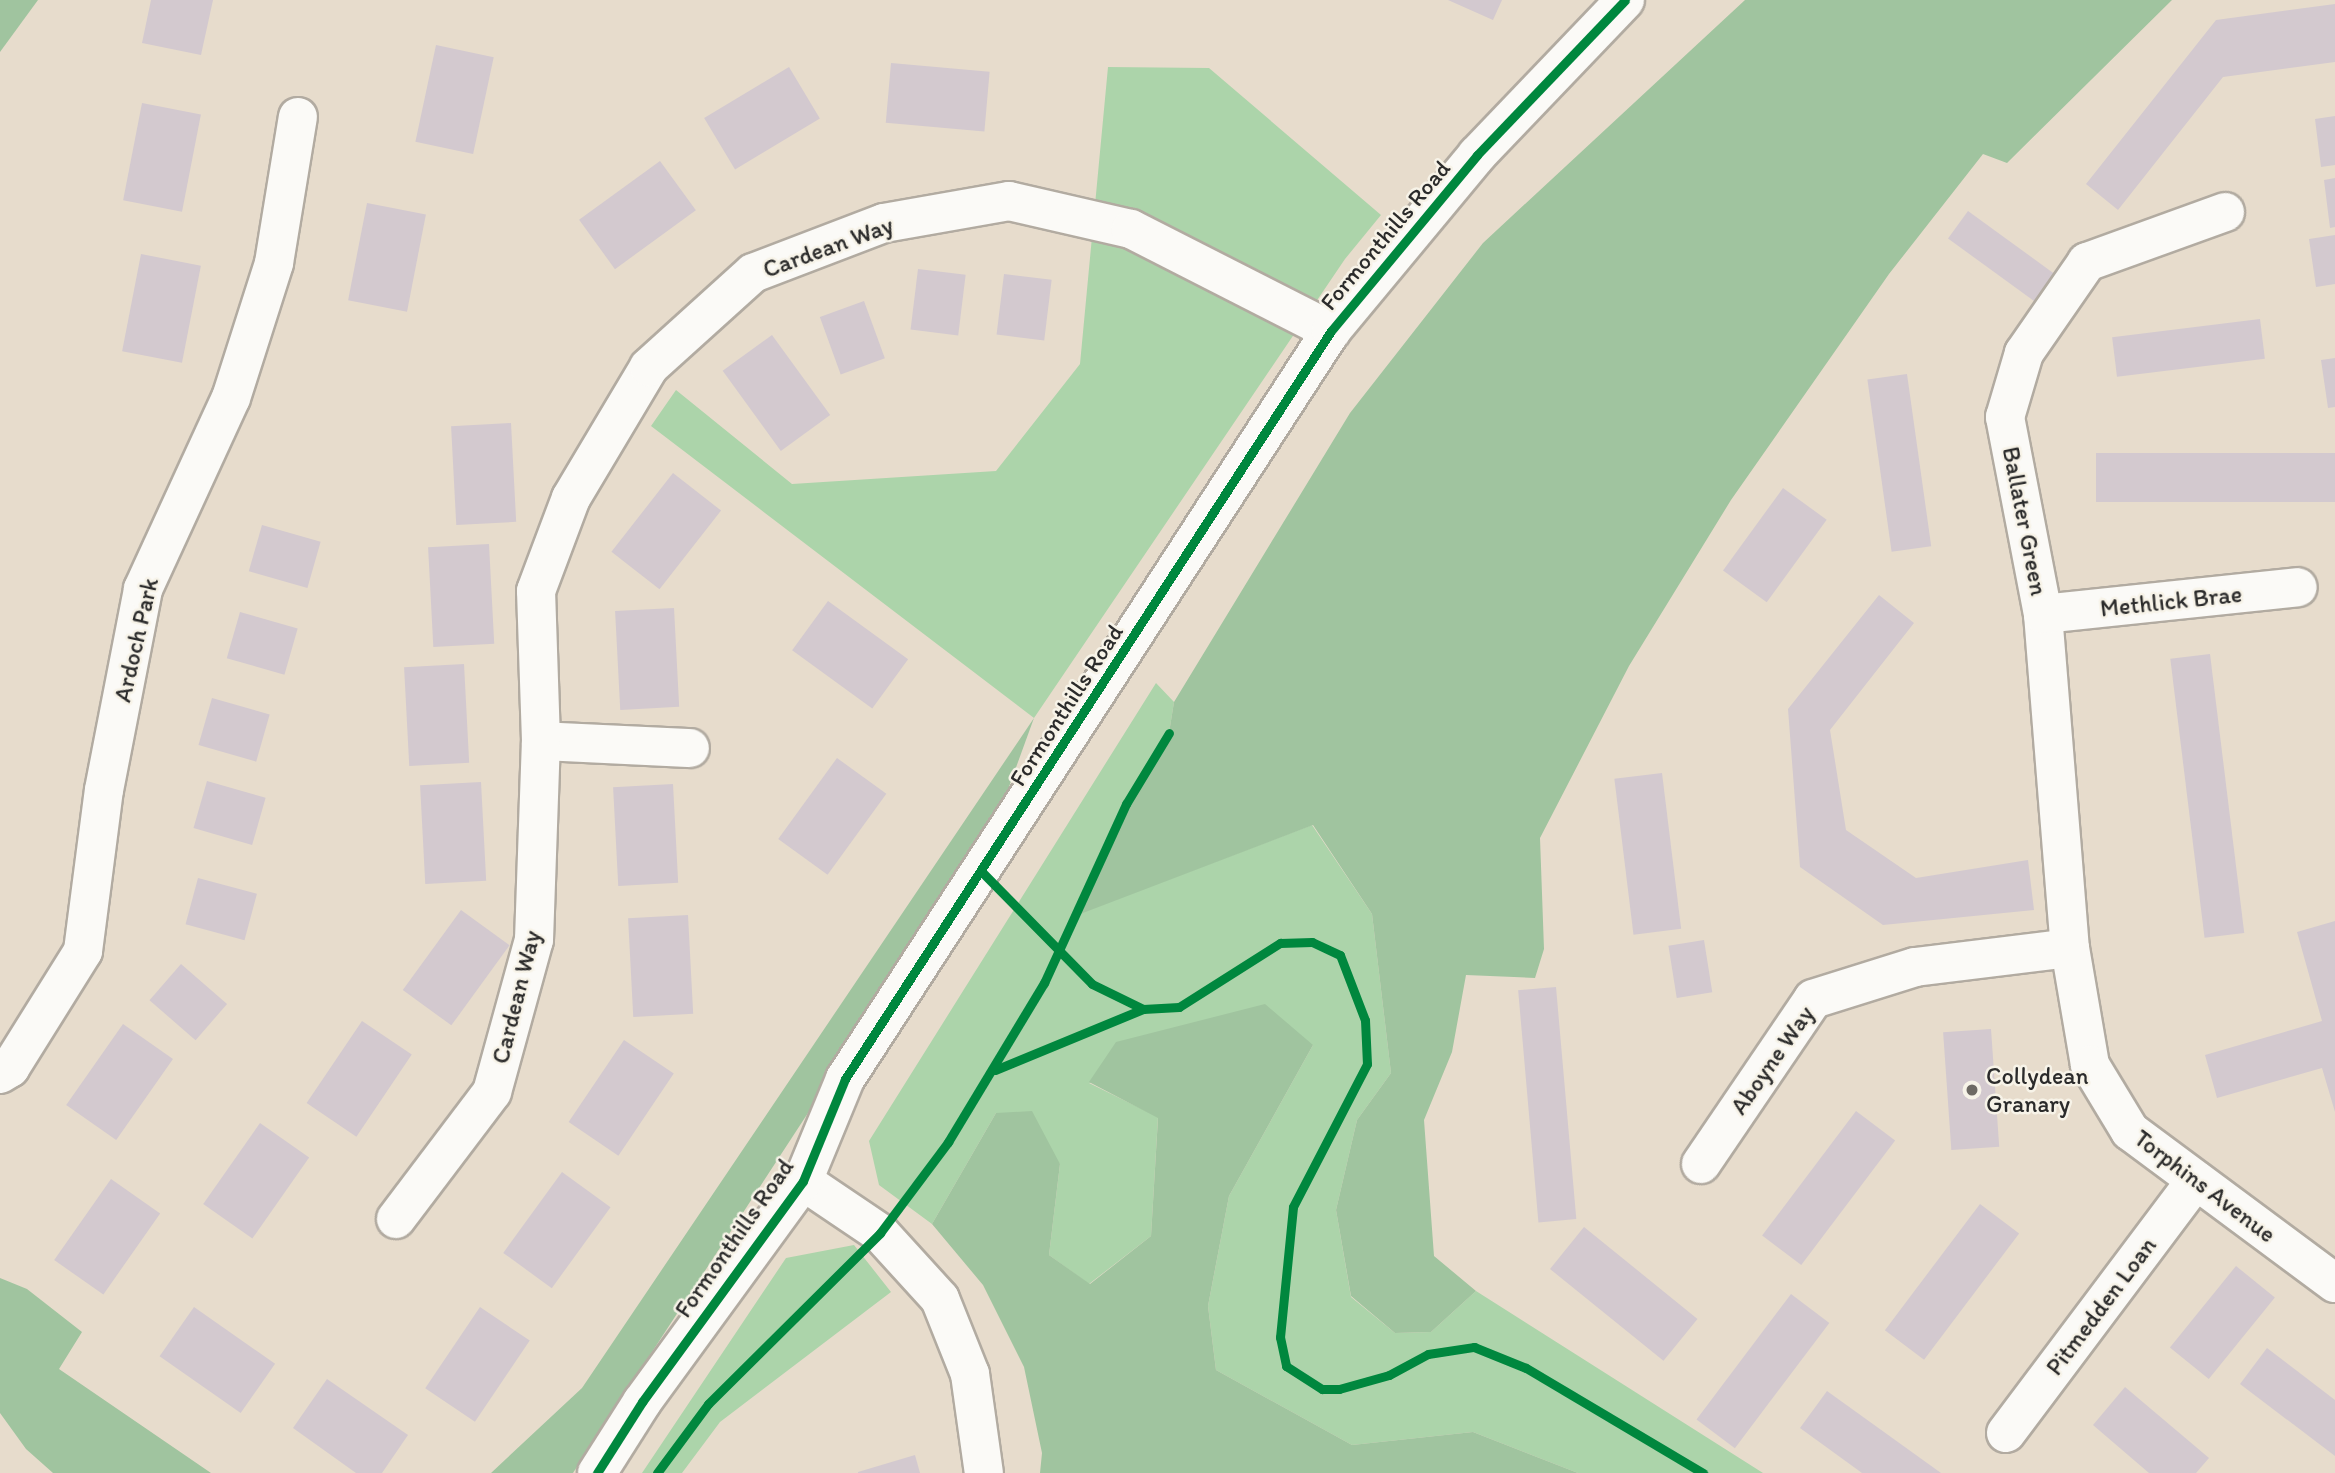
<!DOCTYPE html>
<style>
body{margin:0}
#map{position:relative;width:2335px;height:1473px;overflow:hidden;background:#e7dccc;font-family:Itim,sans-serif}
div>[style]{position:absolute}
.green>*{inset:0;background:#acd4aa}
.forest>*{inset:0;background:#a0c49f}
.building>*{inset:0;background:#d3c9cf;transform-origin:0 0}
.roads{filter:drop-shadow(2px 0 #b2aba1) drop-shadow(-2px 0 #b2aba1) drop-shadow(0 2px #b2aba1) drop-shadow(0 -2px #b2aba1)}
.street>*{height:38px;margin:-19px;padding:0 19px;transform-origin:19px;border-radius:19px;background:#fbfaf7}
.secondary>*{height:38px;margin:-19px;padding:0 19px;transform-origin:19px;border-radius:19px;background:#fbfaf7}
.cycleway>*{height:9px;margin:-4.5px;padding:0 4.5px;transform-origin:4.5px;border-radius:4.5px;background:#00873e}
.dots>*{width:19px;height:19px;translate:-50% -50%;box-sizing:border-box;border:4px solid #f7f3e8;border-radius:50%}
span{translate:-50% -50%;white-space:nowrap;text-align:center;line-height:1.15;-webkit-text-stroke:5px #f7f3e8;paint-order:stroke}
.street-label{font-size:24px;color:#2b2b2b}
.poi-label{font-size:24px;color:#2b2b2b}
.left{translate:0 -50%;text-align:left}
</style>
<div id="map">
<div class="green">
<i style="clip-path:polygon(1108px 67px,1209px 68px,1381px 215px,1345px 259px,1034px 718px,651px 426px,676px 390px,792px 484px,996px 471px,1080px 364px)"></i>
<i style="clip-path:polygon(1156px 683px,1174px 702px,1169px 733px,1126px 804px,1075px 915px,1312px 825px,1372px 914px,1391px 1073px,1357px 1120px,1336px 1210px,1351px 1297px,1395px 1333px,1431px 1332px,1476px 1291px,1763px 1473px,1578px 1473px,1473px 1432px,1352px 1445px,1216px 1370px,1208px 1306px,1229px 1196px,1313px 1045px,1089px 1083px,1158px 1117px,1151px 1236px,1089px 1284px,1049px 1255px,1060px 1164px,996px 1113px,932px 1224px,879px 1185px,869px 1141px)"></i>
<i style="clip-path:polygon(854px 1245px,891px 1292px,720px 1422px,682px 1473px,642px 1473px,786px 1258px)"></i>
</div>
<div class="forest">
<i style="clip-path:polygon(0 0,38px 0,0 52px)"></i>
<i style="clip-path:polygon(1745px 0,2172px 0,2007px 163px,1983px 154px,1889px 274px,1731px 500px,1629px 666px,1540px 838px,1544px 949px,1535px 978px,1466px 975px,1452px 1052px,1424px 1120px,1434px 1256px,1476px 1291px,1431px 1332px,1395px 1333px,1351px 1296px,1336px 1210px,1357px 1120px,1391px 1073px,1372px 914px,1313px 825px,1075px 916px,1126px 804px,1169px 733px,1174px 702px,1350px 413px,1483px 243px)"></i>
<i style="clip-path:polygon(1034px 718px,994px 828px,573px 1473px,491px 1473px,582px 1388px)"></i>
<i style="clip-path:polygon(1265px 1004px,1313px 1045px,1229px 1196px,1208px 1306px,1216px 1370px,1352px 1445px,1473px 1432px,1578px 1473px,1040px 1473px,1042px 1453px,1024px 1367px,983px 1285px,932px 1224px,996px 1113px,1032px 1111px,1060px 1164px,1049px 1255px,1090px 1284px,1151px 1236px,1158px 1118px,1089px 1082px,1116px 1042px)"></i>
<i style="clip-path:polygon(0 1278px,27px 1289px,82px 1332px,59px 1369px,211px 1473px,53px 1473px,26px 1449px,0 1413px)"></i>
</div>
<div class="building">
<i style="clip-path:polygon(151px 0,213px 0,201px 55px,142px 43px)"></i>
<i style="clip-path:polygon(1448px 0,1502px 0,1493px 20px)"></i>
<i style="clip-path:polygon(2335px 4px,2335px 62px,2223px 77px,2118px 210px,2086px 184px,2216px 20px)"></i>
<i style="left:436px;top:45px;width:59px;height:99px;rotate:12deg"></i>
<i style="left:891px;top:63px;width:99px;height:60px;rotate:5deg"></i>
<i style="left:789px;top:67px;width:60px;height:99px;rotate:59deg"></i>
<i style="left:142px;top:103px;width:60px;height:99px;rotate:11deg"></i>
<i style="clip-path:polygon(2335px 116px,2335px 165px,2321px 167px,2315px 119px)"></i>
<i style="left:660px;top:161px;width:61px;height:100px;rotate:54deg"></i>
<i style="clip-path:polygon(2335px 178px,2335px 227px,2330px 228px,2324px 180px)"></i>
<i style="left:367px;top:203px;width:60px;height:99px;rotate:11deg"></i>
<i style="left:1968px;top:211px;width:110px;height:34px;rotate:36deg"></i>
<i style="clip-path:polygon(2335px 235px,2335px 284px,2316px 287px,2309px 239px)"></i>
<i style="left:141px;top:254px;width:61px;height:99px;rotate:11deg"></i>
<i style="left:918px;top:269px;width:48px;height:61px;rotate:7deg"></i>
<i style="left:1004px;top:274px;width:48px;height:61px;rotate:7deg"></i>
<i style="left:864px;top:301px;width:61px;height:47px;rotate:70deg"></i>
<i style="left:2260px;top:319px;width:40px;height:149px;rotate:83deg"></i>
<i style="left:772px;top:335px;width:99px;height:61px;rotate:54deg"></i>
<i style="clip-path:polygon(2335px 358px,2335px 407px,2328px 408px,2321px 360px)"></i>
<i style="left:1907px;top:374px;width:174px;height:40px;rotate:82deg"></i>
<i style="left:511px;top:423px;width:99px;height:60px;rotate:87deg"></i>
<i style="left:2335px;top:453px;width:49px;height:239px;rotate:90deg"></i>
<i style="left:673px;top:473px;width:61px;height:100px;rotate:38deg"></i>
<i style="left:1783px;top:488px;width:54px;height:102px;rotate:36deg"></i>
<i style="left:262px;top:525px;width:61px;height:48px;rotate:16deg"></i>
<i style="left:489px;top:544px;width:100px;height:61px;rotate:87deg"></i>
<i style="clip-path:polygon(1879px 595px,1914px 623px,1830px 730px,1846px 830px,1916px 878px,2028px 860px,2034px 910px,1883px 925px,1800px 867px,1788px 709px)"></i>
<i style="left:828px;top:601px;width:99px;height:61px;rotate:36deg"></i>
<i style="left:674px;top:608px;width:99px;height:59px;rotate:87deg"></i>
<i style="left:240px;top:612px;width:60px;height:48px;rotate:16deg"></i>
<i style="left:2210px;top:654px;width:281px;height:40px;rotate:83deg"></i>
<i style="left:464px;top:664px;width:99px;height:60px;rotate:87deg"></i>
<i style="left:212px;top:698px;width:60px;height:49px;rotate:16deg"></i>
<i style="left:837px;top:758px;width:61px;height:100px;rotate:36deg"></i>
<i style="left:1662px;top:773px;width:157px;height:48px;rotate:83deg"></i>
<i style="left:207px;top:781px;width:61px;height:49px;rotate:16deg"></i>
<i style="left:481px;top:782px;width:99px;height:61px;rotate:87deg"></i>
<i style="left:673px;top:784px;width:99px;height:60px;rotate:87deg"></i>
<i style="left:198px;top:878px;width:61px;height:48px;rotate:15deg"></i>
<i style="left:461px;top:910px;width:60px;height:99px;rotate:36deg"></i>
<i style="left:688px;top:915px;width:99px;height:60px;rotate:87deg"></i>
<i style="clip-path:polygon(2335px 921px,2335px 1112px,2322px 1068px,2217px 1098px,2205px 1055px,2322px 1021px,2297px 932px)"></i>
<i style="left:1704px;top:940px;width:53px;height:36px;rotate:81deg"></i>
<i style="left:181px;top:964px;width:61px;height:48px;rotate:41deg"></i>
<i style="left:1556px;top:987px;width:233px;height:38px;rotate:85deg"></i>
<i style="left:362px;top:1021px;width:60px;height:99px;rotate:34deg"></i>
<i style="left:123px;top:1024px;width:61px;height:99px;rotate:35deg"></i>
<i style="left:1991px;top:1029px;width:118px;height:48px;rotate:86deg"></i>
<i style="left:624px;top:1040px;width:60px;height:99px;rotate:34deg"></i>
<i style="left:1856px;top:1111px;width:49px;height:156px;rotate:37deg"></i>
<i style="left:260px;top:1123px;width:60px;height:99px;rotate:35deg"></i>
<i style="left:562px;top:1172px;width:60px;height:100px;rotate:36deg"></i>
<i style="left:111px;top:1179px;width:60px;height:99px;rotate:35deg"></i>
<i style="left:1980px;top:1204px;width:49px;height:158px;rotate:37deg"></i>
<i style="left:1584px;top:1227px;width:146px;height:54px;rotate:39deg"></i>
<i style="left:2236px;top:1266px;width:50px;height:105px;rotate:39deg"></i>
<i style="left:1791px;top:1294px;width:48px;height:157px;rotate:37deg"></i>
<i style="left:194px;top:1307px;width:99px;height:60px;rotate:35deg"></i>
<i style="left:480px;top:1307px;width:60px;height:98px;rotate:34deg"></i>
<i style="clip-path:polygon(2267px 1348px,2335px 1400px,2335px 1456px,2240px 1384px)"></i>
<i style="clip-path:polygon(327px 1379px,408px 1435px,382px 1473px,356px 1473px,293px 1428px)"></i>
<i style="clip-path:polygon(2125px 1387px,2209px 1458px,2196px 1473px,2149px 1473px,2093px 1425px)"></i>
<i style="clip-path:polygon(1827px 1391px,1941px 1473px,1862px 1473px,1800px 1428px)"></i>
<i style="clip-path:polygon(915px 1455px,920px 1473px,858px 1473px,858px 1472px)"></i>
</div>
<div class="roads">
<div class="street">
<i style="left:2225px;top:212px;width:147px;rotate:160.1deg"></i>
<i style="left:2087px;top:262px;width:111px;rotate:124.7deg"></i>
<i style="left:2024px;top:353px;width:67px;rotate:106.5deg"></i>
<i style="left:2005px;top:417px;width:201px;rotate:79.1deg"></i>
<i style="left:2043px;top:614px;width:335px;rotate:85.4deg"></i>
<i style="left:2070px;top:948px;width:119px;rotate:80.3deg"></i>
<i style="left:2090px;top:1065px;width:77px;rotate:58.8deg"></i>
<i style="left:2130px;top:1131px;width:255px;rotate:36.6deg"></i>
<i style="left:2043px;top:614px;width:256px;rotate:-6deg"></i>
<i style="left:541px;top:741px;width:149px;rotate:2.7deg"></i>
<i style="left:0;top:1074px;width:12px;rotate:-31deg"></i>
<i style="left:10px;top:1068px;width:138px;rotate:-58deg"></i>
<i style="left:83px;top:951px;width:162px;rotate:-82.6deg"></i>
<i style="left:104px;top:790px;width:205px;rotate:-79deg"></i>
<i style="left:143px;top:589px;width:210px;rotate:-65.3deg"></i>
<i style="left:231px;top:398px;width:142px;rotate:-72.3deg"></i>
<i style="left:274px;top:263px;width:148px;rotate:-80.7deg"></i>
<i style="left:1701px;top:1164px;width:199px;rotate:-55.8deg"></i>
<i style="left:1813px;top:999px;width:107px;rotate:-17.4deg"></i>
<i style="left:1915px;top:967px;width:156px;rotate:-7deg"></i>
<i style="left:803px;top:1181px;width:93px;rotate:34deg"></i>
<i style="left:880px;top:1233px;width:89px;rotate:47.7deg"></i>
<i style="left:940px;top:1299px;width:81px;rotate:68.2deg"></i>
<i style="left:970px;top:1374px;width:100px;rotate:82deg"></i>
<i style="left:396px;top:1219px;width:159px;rotate:-52.9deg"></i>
<i style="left:492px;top:1092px;width:158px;rotate:-74.6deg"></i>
<i style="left:534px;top:940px;width:199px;rotate:-88deg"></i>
<i style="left:541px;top:741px;width:150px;rotate:-91.9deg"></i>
<i style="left:536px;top:591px;width:99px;rotate:-69.4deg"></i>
<i style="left:571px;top:498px;width:152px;rotate:-59.2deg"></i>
<i style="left:649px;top:367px;width:140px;rotate:-42.1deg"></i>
<i style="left:753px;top:273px;width:140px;rotate:-20.9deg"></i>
<i style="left:884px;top:223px;width:127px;rotate:-10deg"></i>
<i style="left:1009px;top:201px;width:125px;rotate:12.9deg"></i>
<i style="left:1131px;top:229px;width:225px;rotate:27deg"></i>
<i style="left:2006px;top:1433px;width:316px;rotate:-53.1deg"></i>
</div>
<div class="secondary">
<i style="left:597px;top:1473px;width:84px;rotate:-57.6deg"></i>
<i style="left:642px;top:1402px;width:273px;rotate:-53.9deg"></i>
<i style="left:803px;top:1181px;width:110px;rotate:-67.6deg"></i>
<i style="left:845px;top:1079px;width:892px;rotate:-56.99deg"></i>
<i style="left:1331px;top:331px;width:229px;rotate:-50.3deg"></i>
<i style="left:1477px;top:155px;width:214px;rotate:-46.3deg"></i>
</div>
</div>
<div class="cycleway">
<i style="left:981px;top:871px;width:158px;rotate:45.5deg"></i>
<i style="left:1092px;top:984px;width:57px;rotate:26.1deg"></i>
<i style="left:1143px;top:1009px;width:36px;rotate:-3deg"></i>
<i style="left:1179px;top:1007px;width:120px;rotate:-32.4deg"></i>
<i style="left:1280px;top:943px;width:32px;rotate:-2deg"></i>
<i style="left:1312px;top:942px;width:31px;rotate:25deg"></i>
<i style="left:1340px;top:955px;width:70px;rotate:69deg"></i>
<i style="left:1365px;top:1020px;width:44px;rotate:87.4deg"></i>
<i style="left:1367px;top:1064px;width:161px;rotate:117.4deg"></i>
<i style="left:1293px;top:1207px;width:131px;rotate:95.7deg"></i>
<i style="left:1280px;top:1337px;width:30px;rotate:78deg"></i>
<i style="left:1286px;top:1366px;width:43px;rotate:32.6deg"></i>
<i style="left:1322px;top:1389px;width:17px"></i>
<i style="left:1339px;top:1389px;width:52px;rotate:-15.6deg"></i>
<i style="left:1389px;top:1375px;width:44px;rotate:-28.3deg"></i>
<i style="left:1428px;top:1354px;width:47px;rotate:-8.7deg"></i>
<i style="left:1474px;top:1347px;width:56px;rotate:22deg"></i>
<i style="left:1526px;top:1368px;width:206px;rotate:30.7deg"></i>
<i style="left:995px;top:1070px;width:160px;rotate:-22.4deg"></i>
<i style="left:597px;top:1473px;width:84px;rotate:-57.6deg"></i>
<i style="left:642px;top:1402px;width:273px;rotate:-53.9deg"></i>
<i style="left:803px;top:1181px;width:110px;rotate:-67.6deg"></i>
<i style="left:845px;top:1079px;width:892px;rotate:-56.99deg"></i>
<i style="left:1331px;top:331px;width:229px;rotate:-50.3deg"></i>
<i style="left:1477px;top:155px;width:214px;rotate:-46.3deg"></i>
<i style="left:657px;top:1473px;width:86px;rotate:-53.5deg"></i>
<i style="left:708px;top:1404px;width:243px;rotate:-44.8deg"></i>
<i style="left:880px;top:1233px;width:114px;rotate:-53.2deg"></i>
<i style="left:948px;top:1142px;width:186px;rotate:-58.9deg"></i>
<i style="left:1044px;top:983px;width:197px;rotate:-65.4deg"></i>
<i style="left:1126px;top:804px;width:83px;rotate:-58.8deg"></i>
</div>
<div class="dots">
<i style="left:1972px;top:1090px;background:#6d6963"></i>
</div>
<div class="street-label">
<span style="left:1385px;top:235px;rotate:-50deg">Formonthills Road</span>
<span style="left:828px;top:247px;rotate:-20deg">Cardean Way</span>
<span style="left:2025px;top:521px;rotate:79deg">Ballater Green</span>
<span style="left:2171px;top:601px;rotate:-6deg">Methlick Brae</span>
<span style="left:136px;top:640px;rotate:-77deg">Ardoch Park</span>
<span style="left:1066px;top:705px;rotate:-57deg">Formonthills Road</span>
<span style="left:516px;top:997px;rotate:-76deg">Cardean Way</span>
<span style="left:1772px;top:1060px;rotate:-55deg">Aboyne Way</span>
<span style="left:2205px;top:1186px;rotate:37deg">Torphins Avenue</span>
<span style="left:734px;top:1238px;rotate:-55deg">Formonthills Road</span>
<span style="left:2101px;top:1306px;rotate:-53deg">Pitmedden Loan</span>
</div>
<div class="poi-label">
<span class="left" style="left:1986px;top:1090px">Collydean<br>Granary</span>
</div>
</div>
